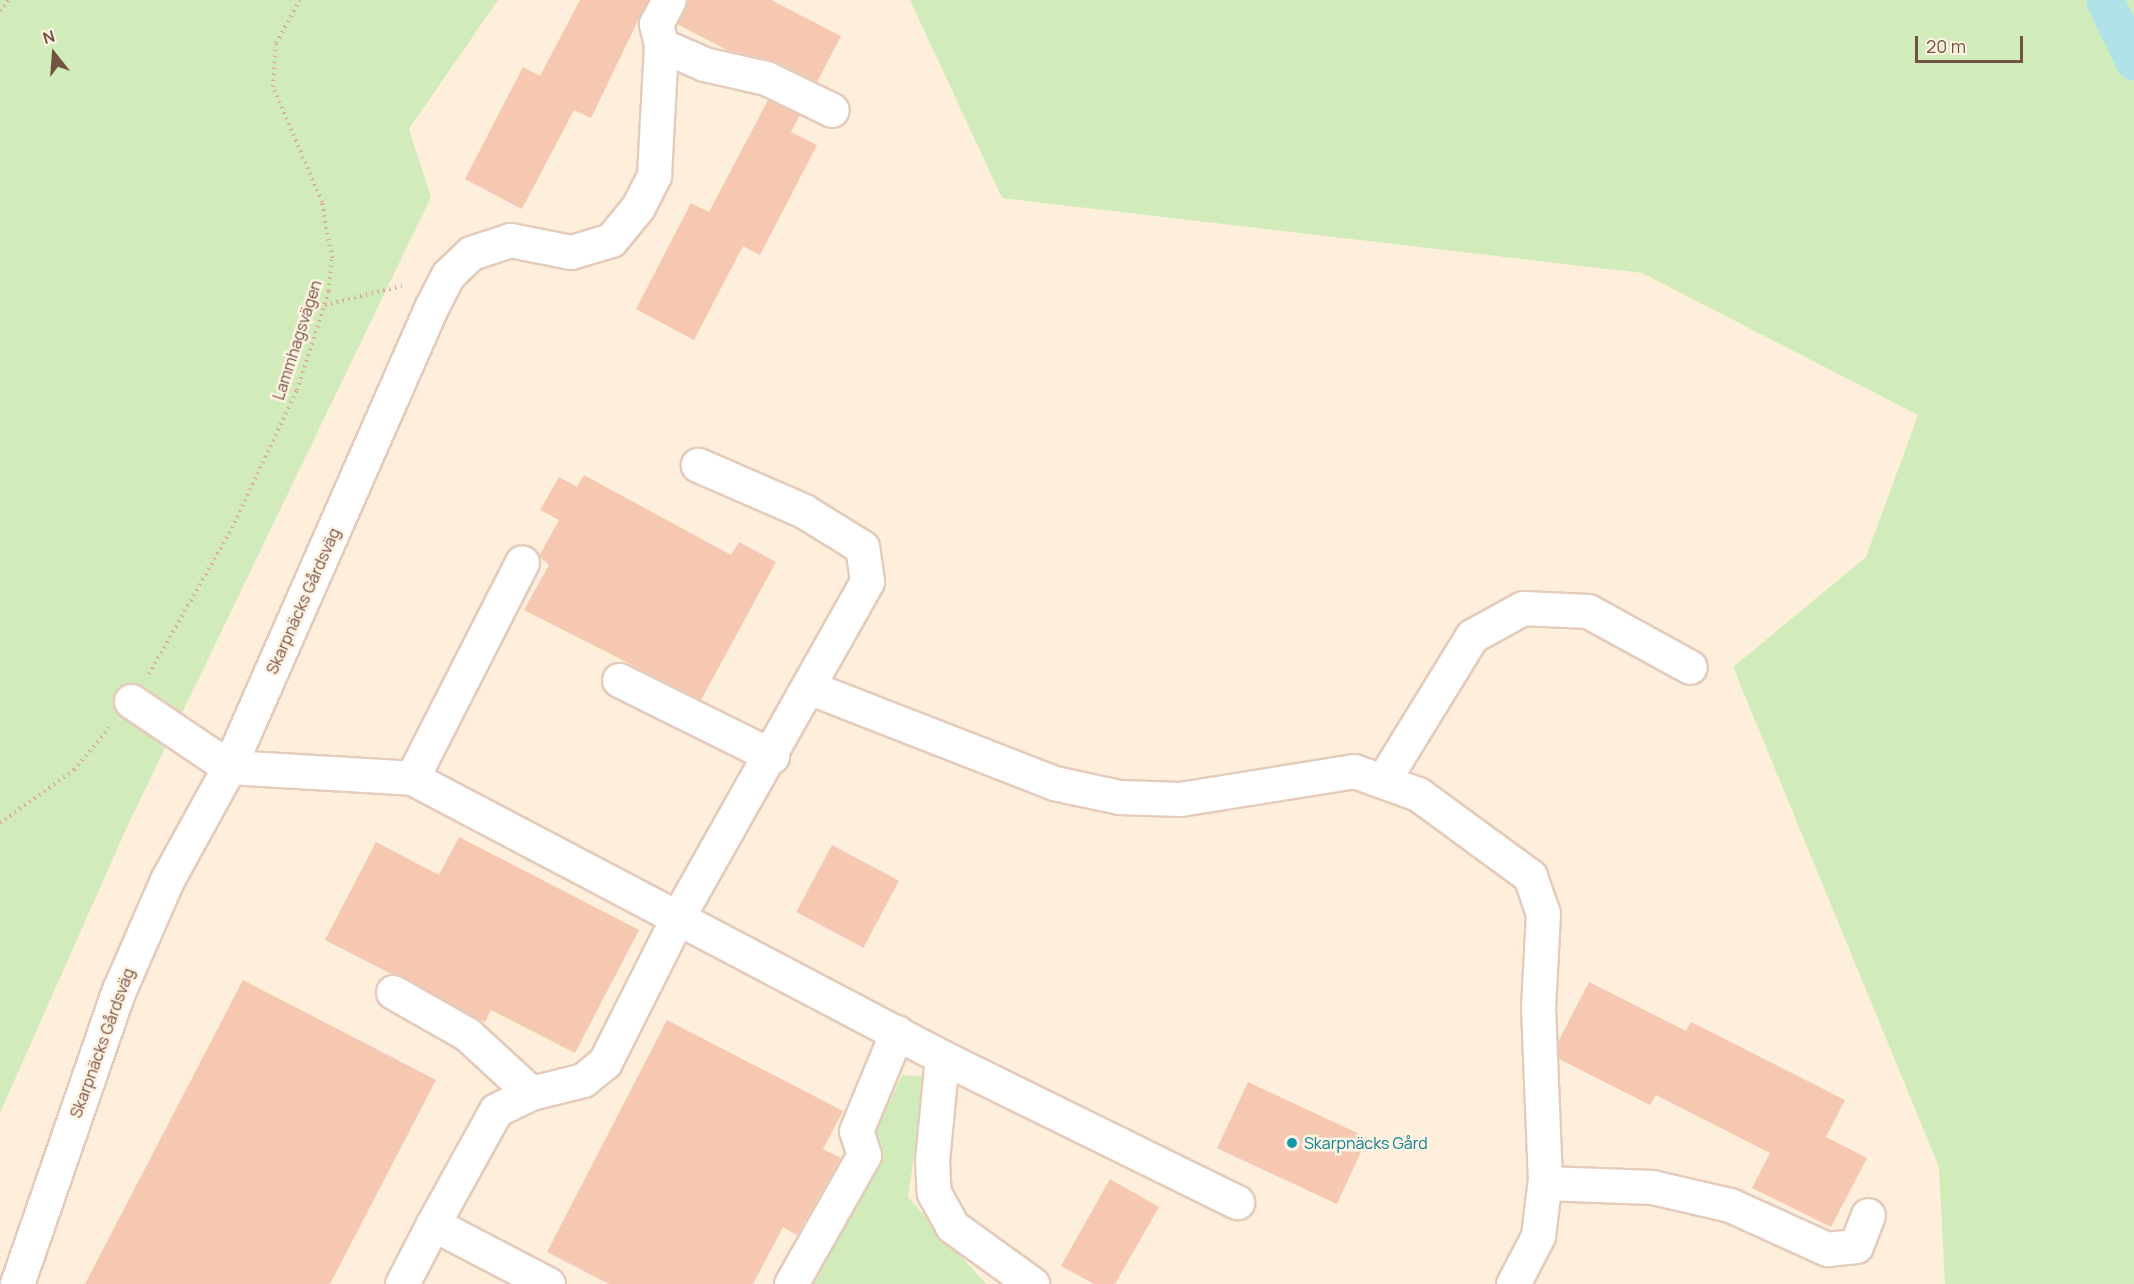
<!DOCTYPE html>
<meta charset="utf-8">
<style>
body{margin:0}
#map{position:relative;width:2134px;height:1284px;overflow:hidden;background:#feefdc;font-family:Manrope,sans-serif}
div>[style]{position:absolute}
.green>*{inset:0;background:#d1ecba}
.canal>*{height:38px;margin:-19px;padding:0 19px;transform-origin:19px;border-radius:19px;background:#b0e3e8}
.building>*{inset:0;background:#f6c8b1;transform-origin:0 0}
.path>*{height:4px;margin-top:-2px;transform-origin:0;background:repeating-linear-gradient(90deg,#daac95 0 1.5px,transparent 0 6px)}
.roads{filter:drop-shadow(2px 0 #e4cbbb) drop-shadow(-2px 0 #e4cbbb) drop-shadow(0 2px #e4cbbb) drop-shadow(0 -2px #e4cbbb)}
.minor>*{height:33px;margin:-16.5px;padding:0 16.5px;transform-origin:16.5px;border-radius:16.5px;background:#fff}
.dots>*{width:16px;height:16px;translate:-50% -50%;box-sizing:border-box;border:3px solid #fff3e4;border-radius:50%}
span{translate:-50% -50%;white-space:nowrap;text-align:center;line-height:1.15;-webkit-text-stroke:5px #fff3e4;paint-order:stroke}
.street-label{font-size:16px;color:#745243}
.culture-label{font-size:16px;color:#0d838f}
.left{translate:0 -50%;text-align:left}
.north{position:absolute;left:24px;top:24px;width:60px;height:60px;-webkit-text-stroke:4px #fff3e4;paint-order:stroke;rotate:343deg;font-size:16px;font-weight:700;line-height:24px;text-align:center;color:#745243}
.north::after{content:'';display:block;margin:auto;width:21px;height:27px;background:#745243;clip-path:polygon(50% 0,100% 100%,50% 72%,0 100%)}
.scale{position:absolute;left:1915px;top:36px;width:108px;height:27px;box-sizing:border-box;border:3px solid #745243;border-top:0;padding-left:8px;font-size:18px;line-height:21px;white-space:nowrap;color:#745243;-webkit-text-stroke:4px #fff3e4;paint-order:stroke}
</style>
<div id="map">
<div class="green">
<i style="clip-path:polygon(0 0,498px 0,409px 129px,431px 197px,127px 827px,0 1113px)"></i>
<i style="clip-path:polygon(910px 0,2134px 0,2134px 1284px,1945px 1284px,1939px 1167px,1733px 667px,1866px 557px,1918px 415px,1642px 273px,1002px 198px)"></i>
<i style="clip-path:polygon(902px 1075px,926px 1077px,908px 1197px,986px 1284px,805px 1284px)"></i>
</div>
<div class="canal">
<i style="left:2105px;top:0;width:68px;rotate:64.6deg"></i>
</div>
<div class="building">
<i style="clip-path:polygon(580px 0,648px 0,591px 118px,574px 110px,522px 209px,465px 179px,523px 67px,540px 76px)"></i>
<i style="clip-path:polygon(688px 0,771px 0,841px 36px,817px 82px,774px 61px,727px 50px,677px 24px)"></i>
<i style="clip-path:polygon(768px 100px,800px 115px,791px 132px,817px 145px,760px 255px,743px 246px,694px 340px,636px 309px,691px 203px,709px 212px)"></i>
<i style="clip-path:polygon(584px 475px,731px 555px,739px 542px,776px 562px,701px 700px,524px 610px,549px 565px,539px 556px,559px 520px,540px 510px,559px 477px,577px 487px)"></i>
<i style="clip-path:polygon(459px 837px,639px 930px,575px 1053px,491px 1010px,485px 1022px,325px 940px,376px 842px,439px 875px)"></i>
<i style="left:832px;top:845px;width:76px;height:76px;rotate:28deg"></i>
<i style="clip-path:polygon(243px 980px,436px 1080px,330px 1284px,85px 1284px)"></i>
<i style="clip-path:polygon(1589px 982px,1686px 1031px,1691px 1022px,1845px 1100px,1826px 1137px,1867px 1158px,1831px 1227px,1752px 1188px,1770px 1153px,1656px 1095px,1650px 1105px,1559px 1059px,1558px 1042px)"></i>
<i style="clip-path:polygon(667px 1020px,843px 1111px,823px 1149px,841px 1158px,797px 1235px,783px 1227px,753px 1284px,609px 1284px,547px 1252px)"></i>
<i style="left:1248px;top:1082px;width:132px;height:73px;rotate:25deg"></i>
<i style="clip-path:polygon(1110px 1179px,1159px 1207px,1115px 1284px,1094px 1284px,1061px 1266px)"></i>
</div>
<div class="path">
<i style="left:0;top:11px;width:14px;rotate:-51deg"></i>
<i style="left:325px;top:305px;width:79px;rotate:-13.9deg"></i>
<i style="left:149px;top:674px;width:168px;rotate:-60.4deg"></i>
<i style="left:232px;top:528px;width:153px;rotate:-64.8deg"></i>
<i style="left:297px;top:390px;width:104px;rotate:-72.1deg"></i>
<i style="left:329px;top:291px;width:33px;rotate:-85deg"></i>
<i style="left:332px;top:258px;width:57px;rotate:-100.1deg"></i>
<i style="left:322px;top:202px;width:125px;rotate:-113.1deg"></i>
<i style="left:273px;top:87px;width:44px;rotate:-86.1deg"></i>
<i style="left:276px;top:43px;width:49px;rotate:-60.8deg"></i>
<i style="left:0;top:823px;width:91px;rotate:-35.6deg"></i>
<i style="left:74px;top:770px;width:55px;rotate:-50.2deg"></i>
</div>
<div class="roads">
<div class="minor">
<i style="left:661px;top:45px;width:47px;rotate:23.8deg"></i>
<i style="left:704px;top:64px;width:64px;rotate:12.7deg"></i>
<i style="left:766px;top:78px;width:73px;rotate:25.9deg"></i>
<i style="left:619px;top:680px;width:171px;rotate:26.4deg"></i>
<i style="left:808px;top:687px;width:264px;rotate:21.3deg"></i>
<i style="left:1054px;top:783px;width:66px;rotate:12.2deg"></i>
<i style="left:1119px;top:797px;width:61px;rotate:1.9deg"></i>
<i style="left:1180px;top:799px;width:176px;rotate:-9.1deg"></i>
<i style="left:1354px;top:771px;width:68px;rotate:19.8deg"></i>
<i style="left:1418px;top:794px;width:139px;rotate:36.2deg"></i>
<i style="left:1530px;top:876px;width:39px;rotate:71deg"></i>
<i style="left:1543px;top:913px;width:94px;rotate:93deg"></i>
<i style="left:1538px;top:1007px;width:172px;rotate:87.7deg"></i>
<i style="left:1545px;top:1179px;width:57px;rotate:97deg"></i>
<i style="left:1538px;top:1236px;width:54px;rotate:117.5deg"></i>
<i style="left:131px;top:701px;width:118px;rotate:34deg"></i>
<i style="left:229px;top:767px;width:183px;rotate:3.4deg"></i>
<i style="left:412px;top:778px;width:599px;rotate:27.76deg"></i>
<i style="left:942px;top:1057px;width:103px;rotate:95.5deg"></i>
<i style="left:932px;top:1160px;width:33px;rotate:87deg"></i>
<i style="left:934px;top:1193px;width:38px;rotate:61deg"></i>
<i style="left:952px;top:1226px;width:99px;rotate:35.9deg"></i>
<i style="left:412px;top:778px;width:242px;rotate:-63deg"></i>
<i style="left:1384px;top:779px;width:168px;rotate:-58.4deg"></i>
<i style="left:1472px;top:636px;width:58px;rotate:-28.8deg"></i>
<i style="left:1523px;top:608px;width:65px;rotate:2.6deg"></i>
<i style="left:1588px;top:611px;width:116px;rotate:28.8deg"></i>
<i style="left:393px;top:992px;width:85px;rotate:29.6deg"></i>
<i style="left:467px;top:1034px;width:87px;rotate:42.7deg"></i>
<i style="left:942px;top:1057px;width:329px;rotate:26.2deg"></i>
<i style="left:1545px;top:1183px;width:107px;rotate:2.1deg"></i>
<i style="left:1652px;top:1187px;width:80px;rotate:13deg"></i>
<i style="left:1730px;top:1205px;width:107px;rotate:24.4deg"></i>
<i style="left:1827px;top:1249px;width:29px;rotate:-6deg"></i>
<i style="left:1856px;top:1246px;width:33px;rotate:-69deg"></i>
<i style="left:17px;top:1284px;width:311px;rotate:-70.9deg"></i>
<i style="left:119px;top:990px;width:120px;rotate:-66.4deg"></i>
<i style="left:167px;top:880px;width:129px;rotate:-61.2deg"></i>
<i style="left:229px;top:767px;width:501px;rotate:-66.25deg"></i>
<i style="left:431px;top:308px;width:37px;rotate:-63deg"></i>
<i style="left:448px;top:275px;width:32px;rotate:-44deg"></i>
<i style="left:471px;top:253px;width:41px;rotate:-18.4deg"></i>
<i style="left:510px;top:240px;width:62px;rotate:11.1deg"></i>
<i style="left:571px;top:252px;width:42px;rotate:-16.7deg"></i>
<i style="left:611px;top:240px;width:43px;rotate:-50.7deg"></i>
<i style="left:638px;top:207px;width:36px;rotate:-63deg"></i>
<i style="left:654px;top:175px;width:130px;rotate:-86.9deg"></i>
<i style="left:661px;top:45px;width:22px;rotate:-103deg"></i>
<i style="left:656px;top:24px;width:27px;rotate:-62deg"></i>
<i style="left:402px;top:1284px;width:68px;rotate:-62.7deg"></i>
<i style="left:548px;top:1284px;width:130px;rotate:-152.4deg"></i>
<i style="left:433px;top:1224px;width:130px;rotate:-61.1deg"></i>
<i style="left:496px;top:1110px;width:39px;rotate:-26deg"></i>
<i style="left:531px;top:1093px;width:54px;rotate:-14deg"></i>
<i style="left:583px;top:1080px;width:28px;rotate:-39deg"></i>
<i style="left:605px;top:1062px;width:165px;rotate:-63.3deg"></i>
<i style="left:679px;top:915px;width:383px;rotate:-60.6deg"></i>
<i style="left:867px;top:581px;width:34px;rotate:-98deg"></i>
<i style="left:862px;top:547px;width:68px;rotate:-148.2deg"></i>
<i style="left:804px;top:511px;width:116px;rotate:-156.5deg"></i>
<i style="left:791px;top:1284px;width:148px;rotate:-60.5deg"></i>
<i style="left:864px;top:1155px;width:25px;rotate:-108deg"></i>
<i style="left:856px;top:1131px;width:107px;rotate:-67.5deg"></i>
</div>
</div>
<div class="dots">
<i style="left:1292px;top:1143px;background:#0f9aa8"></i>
</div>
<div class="street-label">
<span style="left:297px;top:340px;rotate:-72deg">Lammhagsvägen</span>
<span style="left:303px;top:601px;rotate:-66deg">Skarpnäcks Gårdsväg</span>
<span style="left:102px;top:1043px;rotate:-70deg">Skarpnäcks Gårdsväg</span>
</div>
<div class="culture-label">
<span class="left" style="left:1304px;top:1143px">Skarpnäcks Gård</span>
</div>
<div class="north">N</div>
<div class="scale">20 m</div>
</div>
